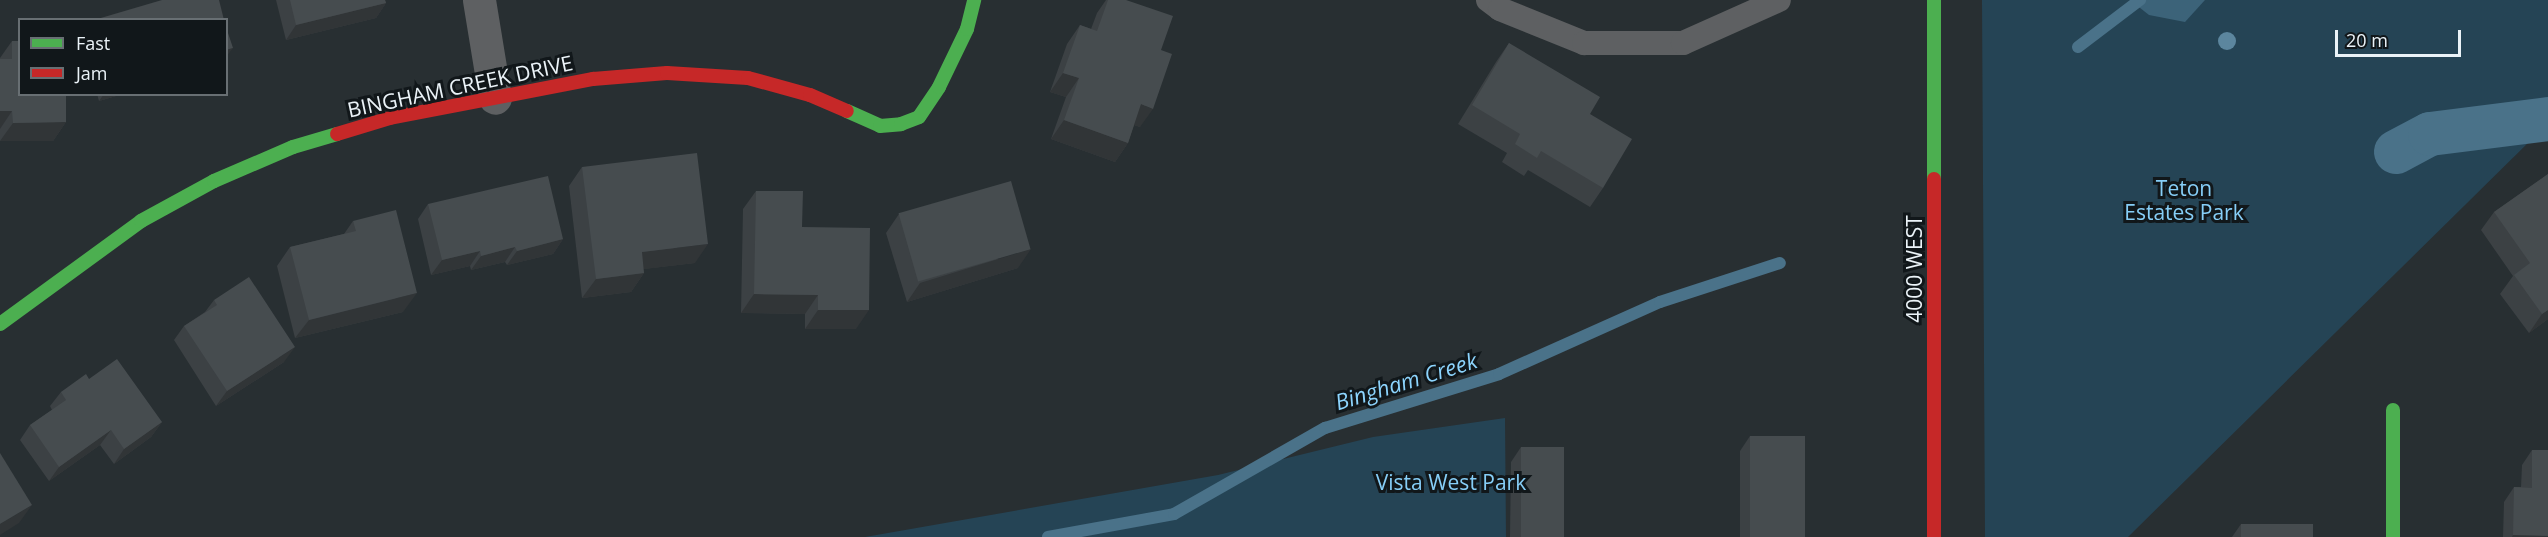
<!DOCTYPE html>
<style>
body{margin:0}
#map{position:relative;width:2548px;height:537px;overflow:hidden;background:#282f32;font-family:"Open Sans",sans-serif}
div>[style]{position:absolute}
.green>*{inset:0;background:#254455}
.forest>*{inset:0;background:#3c6379}
.stream>*{height:12px;margin:-6px;padding:0 6px;transform-origin:6px;border-radius:6px;background:#4a7289}
.canal>*{height:44px;margin:-22px;padding:0 22px;transform-origin:22px;border-radius:22px;background:#4a7289}
.lane>*{height:24px;margin:-12px;padding:0 12px;transform-origin:12px;border-radius:12px;background:#5e6062}
.street>*{height:33px;margin:-16.5px;padding:0 16.5px;transform-origin:16.5px;border-radius:16.5px;background:#5e6062}
.fast>*{height:14px;margin:-7px;padding:0 7px;transform-origin:7px;border-radius:7px;background:#4caf50}
.jam>*{height:14px;margin:-7px;padding:0 7px;transform-origin:7px;border-radius:7px;background:#c62828}
.trees>*{width:18px;height:18px;margin:-9px;border-radius:50%;background:#5c869e}
.wall>*{inset:0;background:#3c4144}
.shaded-wall>*{inset:0;background:#313537}
.building>*{inset:0;background:#464c4f;transform-origin:0 0}
span{translate:-50% -50%;white-space:nowrap;text-align:center;line-height:1.15;-webkit-text-stroke:6px #11171a;paint-order:stroke}
.street-label{font-size:21px;color:#ebf3f8}
.park-label{font-size:21px;color:#86cef7}
.water-label{font-size:22px;color:#8cd4fd;font-style:italic}
.legend{position:absolute;left:18px;top:18px;width:210px;height:78px;box-sizing:border-box;background:#11171a;border:2px solid #686f73;margin:0;padding:8px 10px;list-style:none;font-size:18px;color:#ebf3f8}
.legend li{display:flex;align-items:center;gap:12px;height:30px}
.legend b{width:30px;border:2px solid #686f73}
.scale{position:absolute;left:2335px;top:30px;width:126px;height:27px;box-sizing:border-box;border:3px solid #ebf3f8;border-top:0;padding-left:8px;font-size:18px;line-height:21px;white-space:nowrap;color:#ebf3f8;-webkit-text-stroke:4px #11171a;paint-order:stroke}
</style>
<div id="map">
<div class="green">
<i style="clip-path:polygon(1982px 0,2548px 0,2548px 134px,2532px 139px,2128px 537px,1985px 537px)"></i>
<i style="clip-path:polygon(1505px 418px,1506px 537px,865px 537px,1218px 475px,1373px 437px)"></i>
</div>
<div class="forest">
<i style="clip-path:polygon(2130px 0,2205px 0,2185px 22px,2149px 15px)"></i>
</div>
<div class="stream">
<i style="left:2078px;top:47px;width:78px;rotate:-37.2deg"></i>
<i style="left:1048px;top:537px;width:128px;rotate:-10.3deg"></i>
<i style="left:1174px;top:514px;width:174px;rotate:-29.7deg"></i>
<i style="left:1325px;top:428px;width:182px;rotate:-17.2deg"></i>
<i style="left:1499px;top:374px;width:176px;rotate:-24.1deg"></i>
<i style="left:1660px;top:302px;width:126px;rotate:-18deg"></i>
</div>
<div class="canal">
<i style="left:2396px;top:152px;width:38px;rotate:-28deg"></i>
<i style="left:2430px;top:134px;width:119px;rotate:-7.2deg"></i>
</div>
<div class="lane">
<i style="left:1488px;top:0;width:15px;rotate:37deg"></i>
<i style="left:1500px;top:9px;width:91px;rotate:22deg"></i>
<i style="left:1584px;top:43px;width:99px"></i>
<i style="left:1683px;top:43px;width:105px;rotate:-24.1deg"></i>
</div>
<div class="street">
<i style="left:479px;top:0;width:99px;rotate:80.7deg"></i>
</div>
<div class="fast">
<i style="left:1934px;top:0;width:179px;rotate:90deg"></i>
<i style="left:847px;top:111px;width:36px;rotate:24deg"></i>
<i style="left:880px;top:126px;width:21px;rotate:-5deg"></i>
<i style="left:901px;top:124px;width:19px;rotate:-21deg"></i>
<i style="left:919px;top:117px;width:36px;rotate:-56deg"></i>
<i style="left:939px;top:87px;width:64px;rotate:-64.2deg"></i>
<i style="left:967px;top:29px;width:30px;rotate:-76deg"></i>
<i style="left:0;top:324px;width:175px;rotate:-36.1deg"></i>
<i style="left:141px;top:221px;width:83px;rotate:-28.7deg"></i>
<i style="left:214px;top:181px;width:86px;rotate:-23.3deg"></i>
<i style="left:293px;top:147px;width:46px;rotate:-16.5deg"></i>
<i style="left:2393px;top:410px;width:127px;rotate:90deg"></i>
</div>
<div class="jam">
<i style="left:337px;top:134px;width:55px;rotate:-16.8deg"></i>
<i style="left:390px;top:118px;width:207px;rotate:-10.9deg"></i>
<i style="left:593px;top:79px;width:74px;rotate:-4.6deg"></i>
<i style="left:667px;top:73px;width:81px;rotate:3.5deg"></i>
<i style="left:748px;top:78px;width:64px;rotate:15.3deg"></i>
<i style="left:810px;top:95px;width:40px;rotate:23.4deg"></i>
<i style="left:1934px;top:179px;width:358px;rotate:90deg"></i>
</div>
<div class="trees">
<i style="left:2227px;top:41px"></i>
</div>
<div class="wall">
<i style="clip-path:polygon(276px 0,385px 0,386px 3px,376px 18px,286px 40px)"></i>
<i style="clip-path:polygon(1106px 0,1126px 0,1161px 50px,1140px 127px,1134px 125px,1128px 143px,1115px 162px,1051px 139px,1066px 97px,1050px 92px,1067px 44px,1080px 25px,1091px 29px,1097px 13px)"></i>
<i style="clip-path:polygon(12px 41px,66px 122px,53px 141px,0 141px,0 58px)"></i>
<i style="clip-path:polygon(1509px 43px,1590px 114px,1603px 188px,1590px 207px,1528px 170px,1524px 176px,1502px 162px,1507px 153px,1458px 124px,1496px 62px)"></i>
<i style="clip-path:polygon(97px 94px,123px 94px,99px 101px)"></i>
<i style="clip-path:polygon(582px 167px,695px 263px,643px 269px,644px 273px,631px 292px,582px 298px,569px 186px)"></i>
<i style="clip-path:polygon(2548px 174px,2548px 319px,2529px 333px,2500px 294px,2513px 276px,2481px 230px,2494px 212px)"></i>
<i style="clip-path:polygon(756px 191px,802px 227px,856px 329px,805px 329px,805px 314px,741px 313px,743px 209px)"></i>
<i style="clip-path:polygon(428px 204px,563px 239px,553px 254px,507px 265px,505px 262px,471px 270px,470px 266px,431px 275px,418px 219px)"></i>
<i style="clip-path:polygon(899px 214px,1018px 268px,907px 302px,886px 233px)"></i>
<i style="clip-path:polygon(353px 221px,403px 312px,295px 338px,277px 266px,290px 247px,344px 234px)"></i>
<i style="clip-path:polygon(214px 300px,284px 362px,216px 406px,174px 340px,184px 326px,205px 312px)"></i>
<i style="clip-path:polygon(89px 379px,162px 422px,151px 437px,114px 464px,100px 445px,49px 481px,20px 440px,30px 425px,52px 410px,50px 406px,61px 392px)"></i>
<i style="clip-path:polygon(1750px 436px,1805px 537px,1740px 537px,1740px 451px)"></i>
<i style="clip-path:polygon(1521px 447px,1563px 537px,1510px 537px,1511px 462px)"></i>
<i style="clip-path:polygon(2532px 450px,2548px 537px,2503px 537px,2504px 502px,2514px 487px,2521px 487px,2522px 465px)"></i>
<i style="clip-path:polygon(2241px 524px,2313px 537px,2232px 537px)"></i>
</div>
<div class="shaded-wall">
<i style="clip-path:polygon(386px 3px,376px 18px,286px 40px,296px 25px)"></i>
<i style="clip-path:polygon(233px 48px,226px 57px,226px 50px)"></i>
<i style="clip-path:polygon(1063px 73px,1079px 78px,1066px 97px,1050px 92px)"></i>
<i style="clip-path:polygon(104px 94px,123px 94px,99px 101px)"></i>
<i style="clip-path:polygon(1141px 104px,1153px 109px,1140px 127px,1128px 123px)"></i>
<i style="clip-path:polygon(0 111px,12px 111px,0 129px)"></i>
<i style="clip-path:polygon(1064px 120px,1128px 143px,1115px 162px,1051px 139px)"></i>
<i style="clip-path:polygon(66px 122px,53px 141px,0 141px,13px 123px)"></i>
<i style="clip-path:polygon(563px 239px,553px 254px,507px 265px,517px 251px)"></i>
<i style="clip-path:polygon(708px 244px,695px 263px,628px 271px,642px 252px)"></i>
<i style="clip-path:polygon(515px 247px,505px 262px,471px 270px,481px 256px)"></i>
<i style="clip-path:polygon(1031px 249px,1018px 268px,907px 302px,920px 283px)"></i>
<i style="clip-path:polygon(480px 251px,470px 266px,431px 275px,442px 260px)"></i>
<i style="clip-path:polygon(644px 273px,631px 292px,582px 298px,596px 279px)"></i>
<i style="clip-path:polygon(417px 293px,403px 312px,295px 338px,309px 320px)"></i>
<i style="clip-path:polygon(754px 294px,818px 295px,805px 314px,741px 313px)"></i>
<i style="clip-path:polygon(818px 310px,869px 310px,856px 329px,805px 329px)"></i>
<i style="clip-path:polygon(2548px 310px,2548px 319px,2529px 333px,2542px 314px)"></i>
<i style="clip-path:polygon(295px 347px,284px 362px,216px 406px,227px 391px)"></i>
<i style="clip-path:polygon(162px 422px,151px 437px,114px 464px,124px 449px)"></i>
<i style="clip-path:polygon(111px 430px,100px 445px,49px 481px,59px 467px)"></i>
<i style="clip-path:polygon(32px 505px,19px 523px,0 535px,0 524px)"></i>
<i style="clip-path:polygon(2548px 532px,2548px 537px,2512px 537px,2513px 535px)"></i>
</div>
<div class="building">
<i style="clip-path:polygon(162px 0,219px 0,224px 20px,94px 20px)"></i>
<i style="clip-path:polygon(290px 0,385px 0,386px 3px,296px 25px)"></i>
<i style="clip-path:polygon(1108px 0,1126px 0,1173px 16px,1161px 50px,1172px 54px,1153px 109px,1141px 104px,1128px 143px,1064px 120px,1079px 78px,1063px 73px,1080px 25px,1097px 31px)"></i>
<i style="clip-path:polygon(226px 27px,233px 48px,226px 50px)"></i>
<i style="clip-path:polygon(12px 41px,20px 41px,20px 94px,66px 94px,66px 122px,13px 123px,12px 111px,0 111px,0 59px,12px 59px)"></i>
<i style="clip-path:polygon(1509px 43px,1600px 97px,1590px 114px,1632px 139px,1603px 188px,1541px 151px,1537px 158px,1515px 144px,1520px 134px,1472px 105px)"></i>
<i style="clip-path:polygon(697px 153px,708px 244px,642px 252px,644px 273px,596px 279px,582px 167px)"></i>
<i style="clip-path:polygon(2548px 174px,2548px 310px,2542px 314px,2514px 275px,2530px 263px,2494px 212px)"></i>
<i style="clip-path:polygon(548px 176px,563px 239px,517px 251px,515px 247px,481px 256px,480px 251px,442px 260px,428px 204px)"></i>
<i style="left:1011px;top:181px;width:71px;height:117px;rotate:74deg"></i>
<i style="clip-path:polygon(756px 191px,803px 191px,802px 227px,870px 228px,869px 310px,818px 310px,818px 295px,754px 294px)"></i>
<i style="clip-path:polygon(396px 210px,417px 293px,309px 320px,290px 247px,356px 231px,353px 221px)"></i>
<i style="clip-path:polygon(249px 277px,295px 347px,227px 391px,184px 326px,217px 305px,214px 300px)"></i>
<i style="clip-path:polygon(117px 359px,162px 422px,124px 449px,111px 430px,59px 467px,30px 425px,66px 400px,61px 392px,86px 374px,89px 379px)"></i>
<i style="left:1750px;top:436px;width:55px;height:101px"></i>
<i style="left:1521px;top:447px;width:43px;height:90px"></i>
<i style="clip-path:polygon(2532px 450px,2548px 450px,2548px 536px,2513px 535px,2514px 487px,2532px 488px)"></i>
<i style="clip-path:polygon(0 453px,32px 505px,0 524px)"></i>
<i style="left:2241px;top:524px;width:72px;height:13px"></i>
</div>
<div class="street-label">
<span style="left:460px;top:86px;rotate:-12deg">BINGHAM CREEK DRIVE</span>
<span style="left:1914px;top:269px;rotate:-90deg">4000 WEST</span>
</div>
<div class="park-label">
<span style="left:2184px;top:200px">Teton<br>Estates Park</span>
<span style="left:1451px;top:482px">Vista West Park</span>
</div>
<div class="water-label">
<span style="left:1406px;top:381px;rotate:-17deg">Bingham Creek</span>
</div>
<ul class="legend">
<li><b style="height:8px;background:#4caf50"></b>Fast</li>
<li><b style="height:8px;background:#c62828"></b>Jam</li>
</ul>
<div class="scale">20 m</div>
</div>
